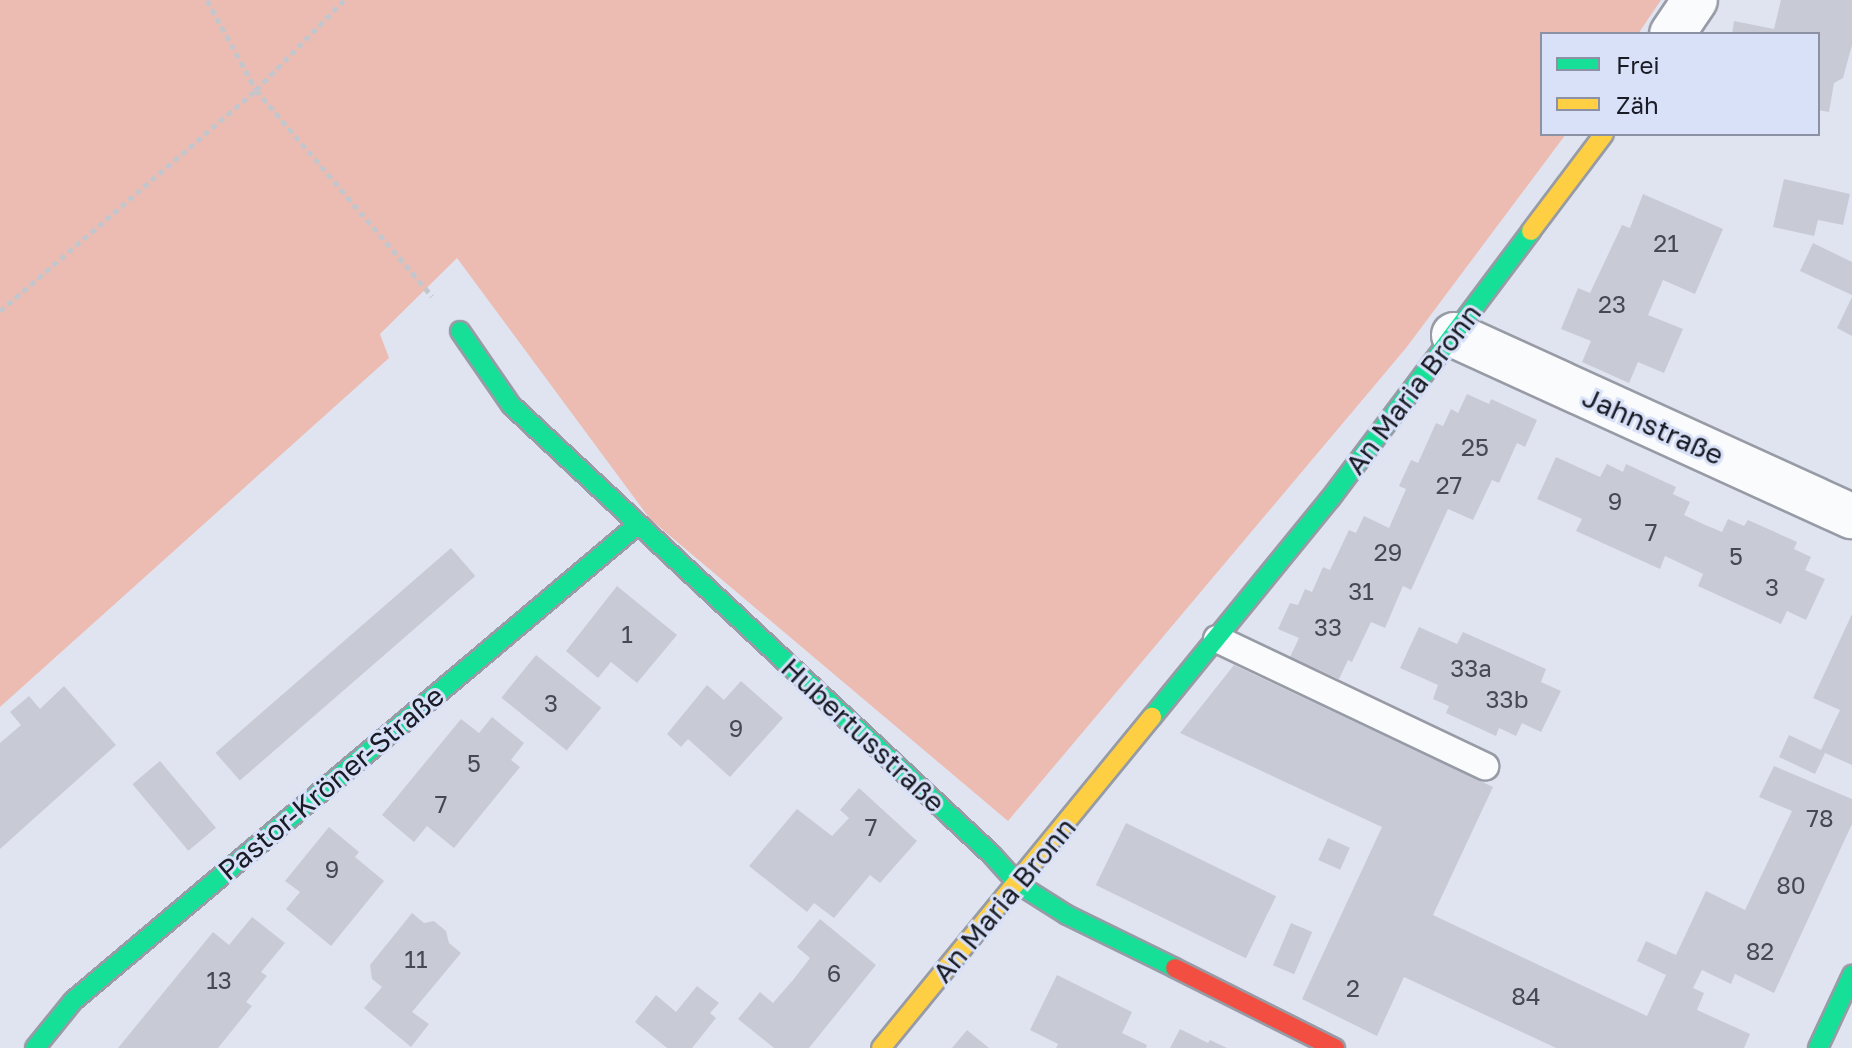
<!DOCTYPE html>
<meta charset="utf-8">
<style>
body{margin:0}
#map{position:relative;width:1852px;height:1048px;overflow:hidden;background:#e0e4f1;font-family:"Golos Text",sans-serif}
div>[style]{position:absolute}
.green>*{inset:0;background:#ecbcb2}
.building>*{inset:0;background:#c8cbd5;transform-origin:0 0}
.path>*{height:5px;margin-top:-2.5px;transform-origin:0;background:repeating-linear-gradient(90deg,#c5c6cb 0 6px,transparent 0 10px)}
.roads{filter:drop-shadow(2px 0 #979ba5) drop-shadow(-2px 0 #979ba5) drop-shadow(0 2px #979ba5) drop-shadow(0 -2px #979ba5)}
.lane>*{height:26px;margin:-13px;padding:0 13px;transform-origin:13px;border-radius:13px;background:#fafbfd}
.street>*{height:44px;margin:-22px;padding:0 22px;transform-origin:22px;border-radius:22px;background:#fafbfd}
.fast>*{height:18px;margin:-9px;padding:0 9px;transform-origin:9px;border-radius:9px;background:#16e098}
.slow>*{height:18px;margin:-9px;padding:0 9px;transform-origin:9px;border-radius:9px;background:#ffcf43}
.jam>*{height:18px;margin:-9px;padding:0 9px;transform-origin:9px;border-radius:9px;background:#f24e42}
span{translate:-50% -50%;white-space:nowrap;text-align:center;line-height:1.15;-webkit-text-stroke:6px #d9e1f8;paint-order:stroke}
.number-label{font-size:24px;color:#464951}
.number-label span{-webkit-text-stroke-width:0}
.street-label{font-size:28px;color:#191c24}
.legend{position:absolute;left:1540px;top:32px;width:280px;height:104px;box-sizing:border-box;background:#d9e1f8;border:2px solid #8c92a3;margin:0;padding:10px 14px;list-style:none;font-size:24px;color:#191c24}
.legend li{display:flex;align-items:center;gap:16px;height:40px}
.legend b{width:40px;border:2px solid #8c92a3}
</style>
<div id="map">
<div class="green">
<i style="clip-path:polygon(0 0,1661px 0,1638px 34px,1542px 34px,1542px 134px,1566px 134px,1406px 348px,1008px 821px,650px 519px,457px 258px,380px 334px,389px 358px,0 707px)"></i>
</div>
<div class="building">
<i style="clip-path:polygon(1781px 0,1852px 0,1852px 45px,1843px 78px,1834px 83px,1829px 112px,1818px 110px,1818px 34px,1732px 34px,1734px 21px,1774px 29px)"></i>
<i style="clip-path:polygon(1784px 179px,1850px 194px,1843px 225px,1818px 220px,1814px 236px,1773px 227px)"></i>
<i style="clip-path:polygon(1643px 194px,1723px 229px,1695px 294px,1663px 280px,1648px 315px,1683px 329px,1664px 373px,1638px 362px,1629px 383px,1582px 362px,1591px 341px,1561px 329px,1578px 288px,1590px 293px,1622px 225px,1630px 228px)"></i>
<i style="clip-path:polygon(1813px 243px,1852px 262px,1852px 295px,1800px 271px)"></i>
<i style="clip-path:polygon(1852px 297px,1852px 336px,1837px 328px)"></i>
<i style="clip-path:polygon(1467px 394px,1489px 404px,1491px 399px,1537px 420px,1525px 447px,1517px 443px,1499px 483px,1492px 480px,1473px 520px,1448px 509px,1411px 590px,1403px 586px,1385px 628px,1371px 622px,1352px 662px,1348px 660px,1339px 679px,1290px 657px,1299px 638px,1278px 629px,1290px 603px,1298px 605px,1305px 589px,1312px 592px,1323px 567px,1330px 570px,1349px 530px,1356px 533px,1364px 516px,1389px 528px,1406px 489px,1399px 486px,1411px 460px,1418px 463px,1436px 423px,1443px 426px,1451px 409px,1458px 413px)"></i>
<i style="clip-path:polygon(1556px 457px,1600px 477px,1607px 464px,1623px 472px,1626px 464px,1676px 487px,1673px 494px,1690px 502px,1684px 515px,1703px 524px,1722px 532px,1728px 519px,1744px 526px,1748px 520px,1797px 542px,1794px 549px,1811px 557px,1805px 570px,1825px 579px,1806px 620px,1787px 611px,1781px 624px,1698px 586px,1703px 574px,1665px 556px,1660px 569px,1576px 531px,1582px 519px,1537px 499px)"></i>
<i style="left:451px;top:548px;width:37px;height:312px;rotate:49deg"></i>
<i style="clip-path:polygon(617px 586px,677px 635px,637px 683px,611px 662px,598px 678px,566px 651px)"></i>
<i style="clip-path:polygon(1852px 614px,1852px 765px,1825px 753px,1815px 774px,1779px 757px,1789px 735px,1821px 750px,1840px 710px,1813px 698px)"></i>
<i style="clip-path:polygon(1419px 627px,1457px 644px,1463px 632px,1546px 669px,1541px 682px,1561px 691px,1541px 732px,1522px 723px,1516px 736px,1499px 728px,1496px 736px,1446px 713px,1449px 706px,1433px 699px,1438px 685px,1400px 668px)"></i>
<i style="left:536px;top:655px;width:84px;height:55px;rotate:39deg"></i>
<i style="clip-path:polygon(1234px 665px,1493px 787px,1433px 915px,1647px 1016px,1666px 975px,1637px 961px,1646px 941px,1676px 955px,1706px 891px,1745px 910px,1792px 811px,1759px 797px,1774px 766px,1852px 799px,1852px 824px,1774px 993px,1735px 974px,1731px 984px,1702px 970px,1693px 988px,1704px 993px,1697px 1010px,1750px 1034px,1744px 1048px,1556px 1048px,1404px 977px,1377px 1036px,1302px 999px,1382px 827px,1180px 733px)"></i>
<i style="clip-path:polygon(741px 681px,783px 718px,730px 777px,688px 739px,681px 747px,667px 734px,707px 685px,724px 700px)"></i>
<i style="clip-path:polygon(64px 686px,116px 745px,0 849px,0 743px,21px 725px,10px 712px,29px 696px,40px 709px)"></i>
<i style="clip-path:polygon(492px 717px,524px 743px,511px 760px,520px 767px,454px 848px,427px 826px,414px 842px,382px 815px,461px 719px,479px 733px)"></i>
<i style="left:160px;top:761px;width:87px;height:36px;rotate:50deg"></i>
<i style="clip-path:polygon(859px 788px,917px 841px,880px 883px,870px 875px,834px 918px,814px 903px,807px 912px,749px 866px,797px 809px,832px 836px,849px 818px,840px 810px)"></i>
<i style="left:1126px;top:823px;width:167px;height:69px;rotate:26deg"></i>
<i style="clip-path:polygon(329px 827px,359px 852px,355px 857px,384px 881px,331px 946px,286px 909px,300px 892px,285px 881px)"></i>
<i style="left:1328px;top:838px;width:24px;height:24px;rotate:24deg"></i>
<i style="clip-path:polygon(412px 913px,424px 923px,434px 921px,446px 931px,449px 943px,461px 953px,412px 1012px,429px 1024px,411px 1047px,364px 1008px,382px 987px,372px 979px,370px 965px)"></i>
<i style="clip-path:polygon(252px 917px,285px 943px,261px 972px,267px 976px,246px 1002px,252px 1006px,218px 1048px,118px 1048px,213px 932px,229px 945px)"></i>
<i style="clip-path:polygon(820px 919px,876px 965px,809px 1048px,774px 1048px,738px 1019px,760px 992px,773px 1003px,793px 980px,810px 958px,797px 947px)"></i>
<i style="left:1291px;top:923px;width:23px;height:46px;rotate:23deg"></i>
<i style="clip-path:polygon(1057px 975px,1132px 1012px,1122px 1033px,1147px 1045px,1146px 1048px,1056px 1048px,1058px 1044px,1030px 1030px)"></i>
<i style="clip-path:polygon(697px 986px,719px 1003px,710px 1013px,716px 1018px,692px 1048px,667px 1048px,635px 1022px,656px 995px,676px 1012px)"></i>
<i style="clip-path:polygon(1180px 1029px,1208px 1043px,1210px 1040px,1227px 1048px,1170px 1048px)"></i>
<i style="clip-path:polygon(967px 1030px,989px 1048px,952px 1048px)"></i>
</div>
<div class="path">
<i style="left:207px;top:0;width:102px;rotate:61.4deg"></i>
<i style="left:256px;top:90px;width:271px;rotate:49.5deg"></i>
<i style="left:0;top:311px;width:338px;rotate:-40.8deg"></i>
<i style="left:256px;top:90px;width:126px;rotate:-45.6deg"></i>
</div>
<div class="roads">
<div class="lane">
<i style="left:1217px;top:639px;width:297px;rotate:25.4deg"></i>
</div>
<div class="street">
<i style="left:1672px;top:34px;width:41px;rotate:-55.9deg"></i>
<i style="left:1454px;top:335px;width:437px;rotate:24.5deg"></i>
</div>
<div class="fast">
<i style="left:460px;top:331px;width:90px;rotate:55.4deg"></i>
<i style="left:511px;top:405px;width:659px;rotate:43.09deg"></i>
<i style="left:992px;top:855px;width:39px;rotate:48deg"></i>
<i style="left:1018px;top:884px;width:58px;rotate:32.3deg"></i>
<i style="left:1067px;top:915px;width:120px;rotate:26.1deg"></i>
<i style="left:1152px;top:717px;width:281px;rotate:-50.8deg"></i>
<i style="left:1330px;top:499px;width:335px;rotate:-53.1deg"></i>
<i style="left:35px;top:1048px;width:60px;rotate:-51deg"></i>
<i style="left:73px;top:1001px;width:737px;rotate:-40.15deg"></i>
<i style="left:1818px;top:1048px;width:81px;rotate:-65deg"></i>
</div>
<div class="slow">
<i style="left:1531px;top:231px;width:121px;rotate:-53deg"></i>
<i style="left:881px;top:1048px;width:428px;rotate:-50.7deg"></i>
</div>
<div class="jam">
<i style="left:1175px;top:968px;width:179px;rotate:26.6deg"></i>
</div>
</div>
<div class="number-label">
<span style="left:1666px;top:243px">21</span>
<span style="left:1612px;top:304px">23</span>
<span style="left:1475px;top:447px">25</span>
<span style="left:1449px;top:485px">27</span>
<span style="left:1615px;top:501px">9</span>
<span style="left:1651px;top:532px">7</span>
<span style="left:1388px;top:552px">29</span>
<span style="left:1736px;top:556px">5</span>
<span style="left:1772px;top:587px">3</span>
<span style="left:1361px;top:591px">31</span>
<span style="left:1328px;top:627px">33</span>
<span style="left:627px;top:634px">1</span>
<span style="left:1471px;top:668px">33a</span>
<span style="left:1507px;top:699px">33b</span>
<span style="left:551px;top:703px">3</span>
<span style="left:736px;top:728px">9</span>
<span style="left:474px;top:763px">5</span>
<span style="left:441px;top:804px">7</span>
<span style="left:1820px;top:818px">78</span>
<span style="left:871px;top:827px">7</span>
<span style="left:332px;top:869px">9</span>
<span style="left:1791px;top:885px">80</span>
<span style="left:1760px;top:951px">82</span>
<span style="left:416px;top:959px">11</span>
<span style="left:834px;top:973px">6</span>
<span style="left:219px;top:980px">13</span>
<span style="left:1353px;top:988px">2</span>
<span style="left:1526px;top:996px">84</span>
</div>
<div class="street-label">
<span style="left:1413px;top:389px;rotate:-53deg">An Maria Bronn</span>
<span style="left:1653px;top:426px;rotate:24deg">Jahnstraße</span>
<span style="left:863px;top:735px;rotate:43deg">Hubertusstraße</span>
<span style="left:331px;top:783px;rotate:-40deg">Pastor-Kröner-Straße</span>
<span style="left:1004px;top:900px;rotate:-50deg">An Maria Bronn</span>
</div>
<ul class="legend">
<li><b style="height:10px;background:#16e098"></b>Frei</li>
<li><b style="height:10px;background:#ffcf43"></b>Zäh</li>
</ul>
</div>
